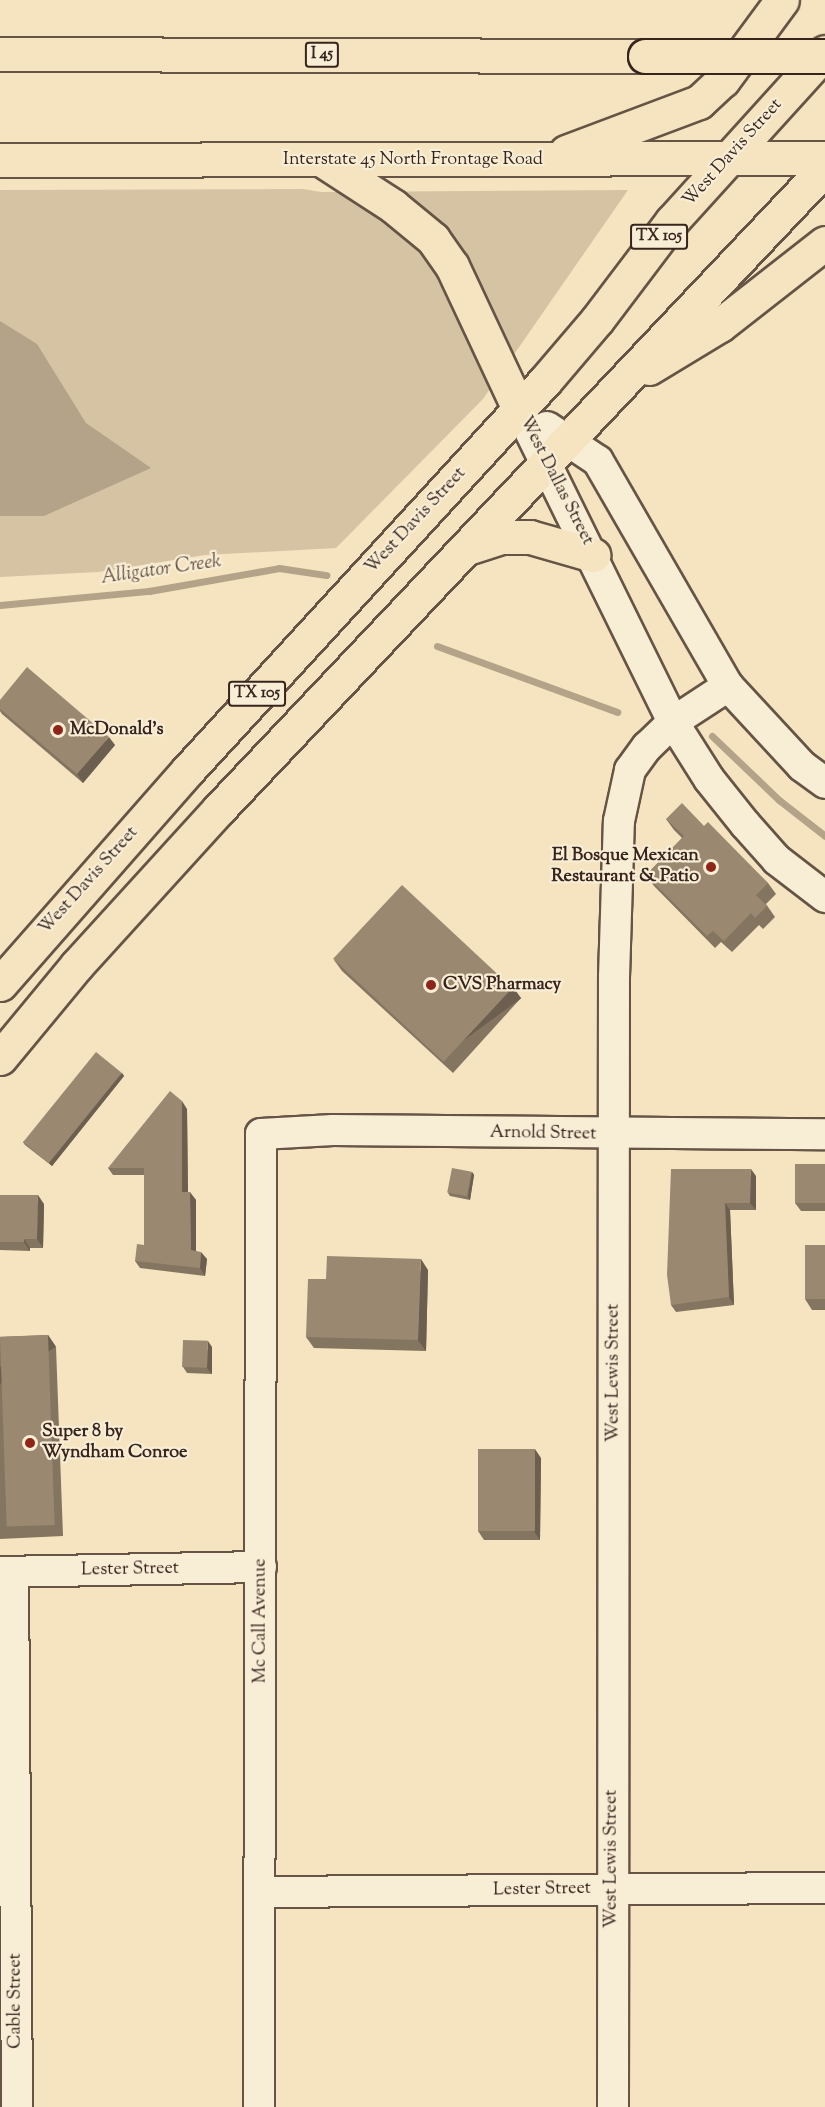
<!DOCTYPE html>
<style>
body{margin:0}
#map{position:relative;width:825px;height:2107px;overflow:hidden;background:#f5e4bf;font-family:"Sorts Mill Goudy",serif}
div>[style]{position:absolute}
.green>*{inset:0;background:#d5c3a3}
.water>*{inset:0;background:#b4a388}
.stream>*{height:7px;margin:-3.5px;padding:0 3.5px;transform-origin:3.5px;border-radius:3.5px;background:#b4a388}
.roads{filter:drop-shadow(2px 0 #665446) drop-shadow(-2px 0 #665446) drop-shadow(0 2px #665446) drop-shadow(0 -2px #665446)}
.minor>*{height:30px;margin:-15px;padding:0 15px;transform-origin:15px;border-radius:15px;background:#f8edd5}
.major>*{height:33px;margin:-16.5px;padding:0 16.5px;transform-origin:16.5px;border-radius:16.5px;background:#f5e4bf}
.highway>*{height:33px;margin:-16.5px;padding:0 16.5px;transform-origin:16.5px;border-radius:16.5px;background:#f5e4bf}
.bridges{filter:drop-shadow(2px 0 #37241d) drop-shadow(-2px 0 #37241d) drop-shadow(0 2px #37241d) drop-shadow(0 -2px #37241d)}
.highway-bridge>*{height:33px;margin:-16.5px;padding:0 16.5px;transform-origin:16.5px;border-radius:16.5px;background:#f5e4bf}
.wall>*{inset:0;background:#847561}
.shaded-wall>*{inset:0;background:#6c5f4f;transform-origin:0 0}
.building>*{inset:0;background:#9a8871;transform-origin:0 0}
.dots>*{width:16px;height:16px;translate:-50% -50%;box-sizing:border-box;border:3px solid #f8edd5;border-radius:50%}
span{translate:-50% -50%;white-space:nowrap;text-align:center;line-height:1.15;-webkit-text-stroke:4.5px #f8edd5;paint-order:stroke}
.shield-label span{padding:2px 4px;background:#f8edd5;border:2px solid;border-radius:4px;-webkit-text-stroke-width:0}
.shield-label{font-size:16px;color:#37241d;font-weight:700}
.street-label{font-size:18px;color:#37241d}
.poi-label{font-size:18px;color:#37241d;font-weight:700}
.left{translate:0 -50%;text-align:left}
.right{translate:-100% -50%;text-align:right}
.water-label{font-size:20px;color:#635042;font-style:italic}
</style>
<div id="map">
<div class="green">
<i style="clip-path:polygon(303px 189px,321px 192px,628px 190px,483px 399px,336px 548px,205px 555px,98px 572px,0 577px,0 190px)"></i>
</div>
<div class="water">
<i style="clip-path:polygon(0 321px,37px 344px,86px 423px,151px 468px,44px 516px,0 516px)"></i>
</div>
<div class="stream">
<i style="left:0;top:605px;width:150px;rotate:-5.4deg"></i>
<i style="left:149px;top:591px;width:132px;rotate:-10deg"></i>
<i style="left:279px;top:568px;width:48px;rotate:8.5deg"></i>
<i style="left:437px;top:646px;width:192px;rotate:20.1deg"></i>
<i style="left:712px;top:736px;width:93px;rotate:43.7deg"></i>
<i style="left:779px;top:800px;width:58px;rotate:38deg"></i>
</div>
<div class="roads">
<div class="minor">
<i style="left:519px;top:409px;width:349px;rotate:63.8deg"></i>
<i style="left:673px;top:722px;width:67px;rotate:57.7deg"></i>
<i style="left:709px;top:779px;width:58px;rotate:51.3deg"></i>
<i style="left:745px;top:824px;width:48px;rotate:48.4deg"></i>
<i style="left:777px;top:860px;width:61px;rotate:37.6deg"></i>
<i style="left:547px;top:427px;width:61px;rotate:33.7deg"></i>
<i style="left:598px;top:461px;width:260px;rotate:60deg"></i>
<i style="left:728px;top:686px;width:109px;rotate:47.2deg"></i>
<i style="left:802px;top:766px;width:29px;rotate:36deg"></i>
<i style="left:0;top:1572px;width:261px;rotate:-1.1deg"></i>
<i style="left:13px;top:1572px;width:535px;rotate:89.57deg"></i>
<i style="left:260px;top:1892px;width:565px;rotate:-0.41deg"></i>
<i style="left:259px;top:2107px;width:973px;rotate:-89.88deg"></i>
<i style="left:261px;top:1134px;width:72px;rotate:-3.2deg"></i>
<i style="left:333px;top:1130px;width:492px;rotate:0.5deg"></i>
<i style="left:613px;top:2107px;width:1130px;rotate:-89.95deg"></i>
<i style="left:614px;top:977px;width:156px;rotate:-88.2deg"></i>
<i style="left:619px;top:821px;width:52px;rotate:-77.8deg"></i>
<i style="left:630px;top:770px;width:29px;rotate:-54deg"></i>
<i style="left:647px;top:747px;width:36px;rotate:-44deg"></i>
<i style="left:673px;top:722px;width:66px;rotate:-33.2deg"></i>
</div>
<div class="major">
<i style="left:566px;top:152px;width:142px;rotate:-20.6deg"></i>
<i style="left:699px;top:102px;width:33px;rotate:-43deg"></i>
<i style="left:723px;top:80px;width:99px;rotate:-53.6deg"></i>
<i style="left:0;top:160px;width:825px;rotate:-0.14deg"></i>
<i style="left:322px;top:160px;width:85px;rotate:32.9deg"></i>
<i style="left:393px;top:206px;width:52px;rotate:39.5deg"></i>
<i style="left:433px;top:239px;width:33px;rotate:55deg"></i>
<i style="left:452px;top:266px;width:158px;rotate:64.9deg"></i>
<i style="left:649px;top:368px;width:83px;rotate:-31.2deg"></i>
<i style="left:720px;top:325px;width:133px;rotate:-38deg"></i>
<i style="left:467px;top:548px;width:35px;rotate:-18deg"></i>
<i style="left:500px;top:537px;width:30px"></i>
<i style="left:530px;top:537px;width:66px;rotate:15.9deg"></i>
<i style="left:0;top:984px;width:285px;rotate:-48.7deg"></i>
<i style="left:188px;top:770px;width:528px;rotate:-47.46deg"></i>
<i style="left:545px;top:381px;width:80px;rotate:-49.6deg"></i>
<i style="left:597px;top:320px;width:124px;rotate:-52.9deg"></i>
<i style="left:672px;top:221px;width:228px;rotate:-47.8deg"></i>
<i style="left:0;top:1058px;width:121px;rotate:-50.4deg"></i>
<i style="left:77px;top:965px;width:211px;rotate:-47.7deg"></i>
<i style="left:219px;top:809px;width:882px;rotate:-46.61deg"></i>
</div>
<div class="highway">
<i style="left:0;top:54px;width:645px;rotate:0.18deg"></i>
</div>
</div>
<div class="bridges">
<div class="highway-bridge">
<i style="left:645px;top:56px;width:180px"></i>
</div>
</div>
<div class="wall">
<i style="clip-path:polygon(0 700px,115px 745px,83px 783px,2px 714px,0 711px)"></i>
<i style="clip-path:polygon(666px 819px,704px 826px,768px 883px,776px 894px,766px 904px,775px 917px,763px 929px,759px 925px,732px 952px,721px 942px,715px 948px,654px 886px,646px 875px,682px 838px,674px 830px)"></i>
<i style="clip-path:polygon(334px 960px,521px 998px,453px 1073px,342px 971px)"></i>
<i style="clip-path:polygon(122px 1073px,124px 1076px,52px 1166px,25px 1145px,23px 1142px)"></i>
<i style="clip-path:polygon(187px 1109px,188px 1192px,196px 1200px,196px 1251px,207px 1259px,205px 1276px,140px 1268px,135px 1261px,144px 1245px,144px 1175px,113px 1175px,108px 1168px)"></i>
<i style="clip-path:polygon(825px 1164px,825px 1211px,801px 1211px,795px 1203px)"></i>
<i style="clip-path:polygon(671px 1169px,756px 1176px,756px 1210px,730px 1210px,734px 1305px,676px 1312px,671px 1305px)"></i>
<i style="clip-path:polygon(472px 1172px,474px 1175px,470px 1200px,450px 1196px,448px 1193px)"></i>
<i style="clip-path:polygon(0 1195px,44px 1204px,43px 1248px,30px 1248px,30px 1251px,0 1250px)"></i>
<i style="clip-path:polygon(825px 1245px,825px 1310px,812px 1310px,805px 1299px)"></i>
<i style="clip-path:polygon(428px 1270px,426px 1351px,314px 1348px,306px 1337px,326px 1279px)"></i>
<i style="clip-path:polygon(48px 1335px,56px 1347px,63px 1536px,0 1539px,0 1337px)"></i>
<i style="clip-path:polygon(212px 1347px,212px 1374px,187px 1373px,183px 1367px)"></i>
<i style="clip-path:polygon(541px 1458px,540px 1540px,484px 1540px,478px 1531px)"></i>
</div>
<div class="shaded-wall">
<i style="clip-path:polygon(109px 737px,115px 745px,83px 783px,77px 774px)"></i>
<i style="left:513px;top:987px;width:14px;height:101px;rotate:54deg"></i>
<i style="clip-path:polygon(122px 1073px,124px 1076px,52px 1166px,49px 1163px)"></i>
<i style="clip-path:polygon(182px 1101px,187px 1109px,188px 1200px,182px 1192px)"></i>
<i style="clip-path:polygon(751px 1169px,756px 1176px,756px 1210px,750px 1203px)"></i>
<i style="clip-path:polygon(472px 1172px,474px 1175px,470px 1200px,468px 1197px)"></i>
<i style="clip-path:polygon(190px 1192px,196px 1200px,196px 1258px,191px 1250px)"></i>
<i style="clip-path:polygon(38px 1195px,44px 1204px,43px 1248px,37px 1239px)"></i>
<i style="clip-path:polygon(725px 1203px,730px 1210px,734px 1305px,729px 1297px)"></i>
<i style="clip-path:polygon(24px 1239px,30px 1248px,30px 1251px,24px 1242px)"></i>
<i style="clip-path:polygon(201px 1252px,207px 1259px,205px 1276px,200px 1268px)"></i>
<i style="clip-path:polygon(421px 1259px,428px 1270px,426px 1351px,418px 1340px)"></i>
<i style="left:48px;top:1335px;width:14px;height:190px;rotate:56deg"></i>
<i style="clip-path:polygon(208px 1341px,212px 1347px,212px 1374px,207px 1368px)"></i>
<i style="clip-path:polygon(535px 1449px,541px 1458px,540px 1540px,534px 1531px)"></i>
</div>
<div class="building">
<i style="clip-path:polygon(27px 667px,109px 737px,77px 774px,0 709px,0 700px)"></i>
<i style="clip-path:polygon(682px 803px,704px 826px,708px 822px,768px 883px,756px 895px,767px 906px,755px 918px,751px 913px,724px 941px,713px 931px,707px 936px,646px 875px,684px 836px,666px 819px)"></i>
<i style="left:402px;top:885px;width:151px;height:101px;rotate:43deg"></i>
<i style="left:96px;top:1052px;width:33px;height:116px;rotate:39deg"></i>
<i style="clip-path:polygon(170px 1091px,182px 1101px,182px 1192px,190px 1192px,191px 1250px,201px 1252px,200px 1268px,135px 1261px,137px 1244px,144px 1245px,144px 1168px,108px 1168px)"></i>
<i style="left:795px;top:1164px;width:30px;height:39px"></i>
<i style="left:452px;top:1168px;width:20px;height:25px;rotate:11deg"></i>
<i style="clip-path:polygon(671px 1169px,751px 1169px,750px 1203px,725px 1203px,729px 1297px,671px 1305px,667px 1275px)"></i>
<i style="clip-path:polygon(0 1195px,38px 1195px,37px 1239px,24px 1239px,24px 1242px,0 1242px)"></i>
<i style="left:805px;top:1245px;width:20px;height:54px"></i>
<i style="clip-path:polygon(327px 1256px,421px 1259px,418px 1340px,306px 1337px,308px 1279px,326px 1279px)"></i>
<i style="left:48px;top:1335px;width:190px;height:48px;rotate:88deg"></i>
<i style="left:183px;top:1340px;width:25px;height:27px;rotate:2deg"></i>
<i style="left:478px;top:1449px;width:57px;height:82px"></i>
</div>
<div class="dots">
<i style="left:58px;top:730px;background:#8f2418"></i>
<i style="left:711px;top:867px;background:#8f2418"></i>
<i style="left:431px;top:985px;background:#8f2418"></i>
<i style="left:30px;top:1443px;background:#8f2418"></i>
</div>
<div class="shield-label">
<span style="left:322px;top:55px">I 45</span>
<span style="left:659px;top:237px">TX 105</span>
<span style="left:257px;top:694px">TX 105</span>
</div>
<div class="street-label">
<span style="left:733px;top:153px;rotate:-48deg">West Davis Street</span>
<span style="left:413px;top:160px">Interstate 45 North Frontage Road</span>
<span style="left:556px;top:481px;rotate:63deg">West Dallas Street</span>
<span style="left:416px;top:521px;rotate:-47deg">West Davis Street</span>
<span style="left:89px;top:881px;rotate:-48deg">West Davis Street</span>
<span style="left:543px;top:1134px;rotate:1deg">Arnold Street</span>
<span style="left:614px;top:1373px;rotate:-90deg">West Lewis Street</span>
<span style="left:130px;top:1570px;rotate:-1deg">Lester Street</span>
<span style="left:261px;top:1621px;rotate:-90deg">Mc Call Avenue</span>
<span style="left:612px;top:1859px;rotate:-90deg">West Lewis Street</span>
<span style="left:542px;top:1890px;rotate:-1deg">Lester Street</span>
<span style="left:16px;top:2001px;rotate:-90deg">Cable Street</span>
</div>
<div class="poi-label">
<span class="left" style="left:70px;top:730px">McDonald's</span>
<span class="right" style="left:699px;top:867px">El Bosque Mexican<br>Restaurant &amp; Patio</span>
<span class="left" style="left:443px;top:985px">CVS Pharmacy</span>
<span class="left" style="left:42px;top:1443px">Super 8 by<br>Wyndham Conroe</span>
</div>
<div class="water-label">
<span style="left:161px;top:570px;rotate:-8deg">Alligator Creek</span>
</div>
</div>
